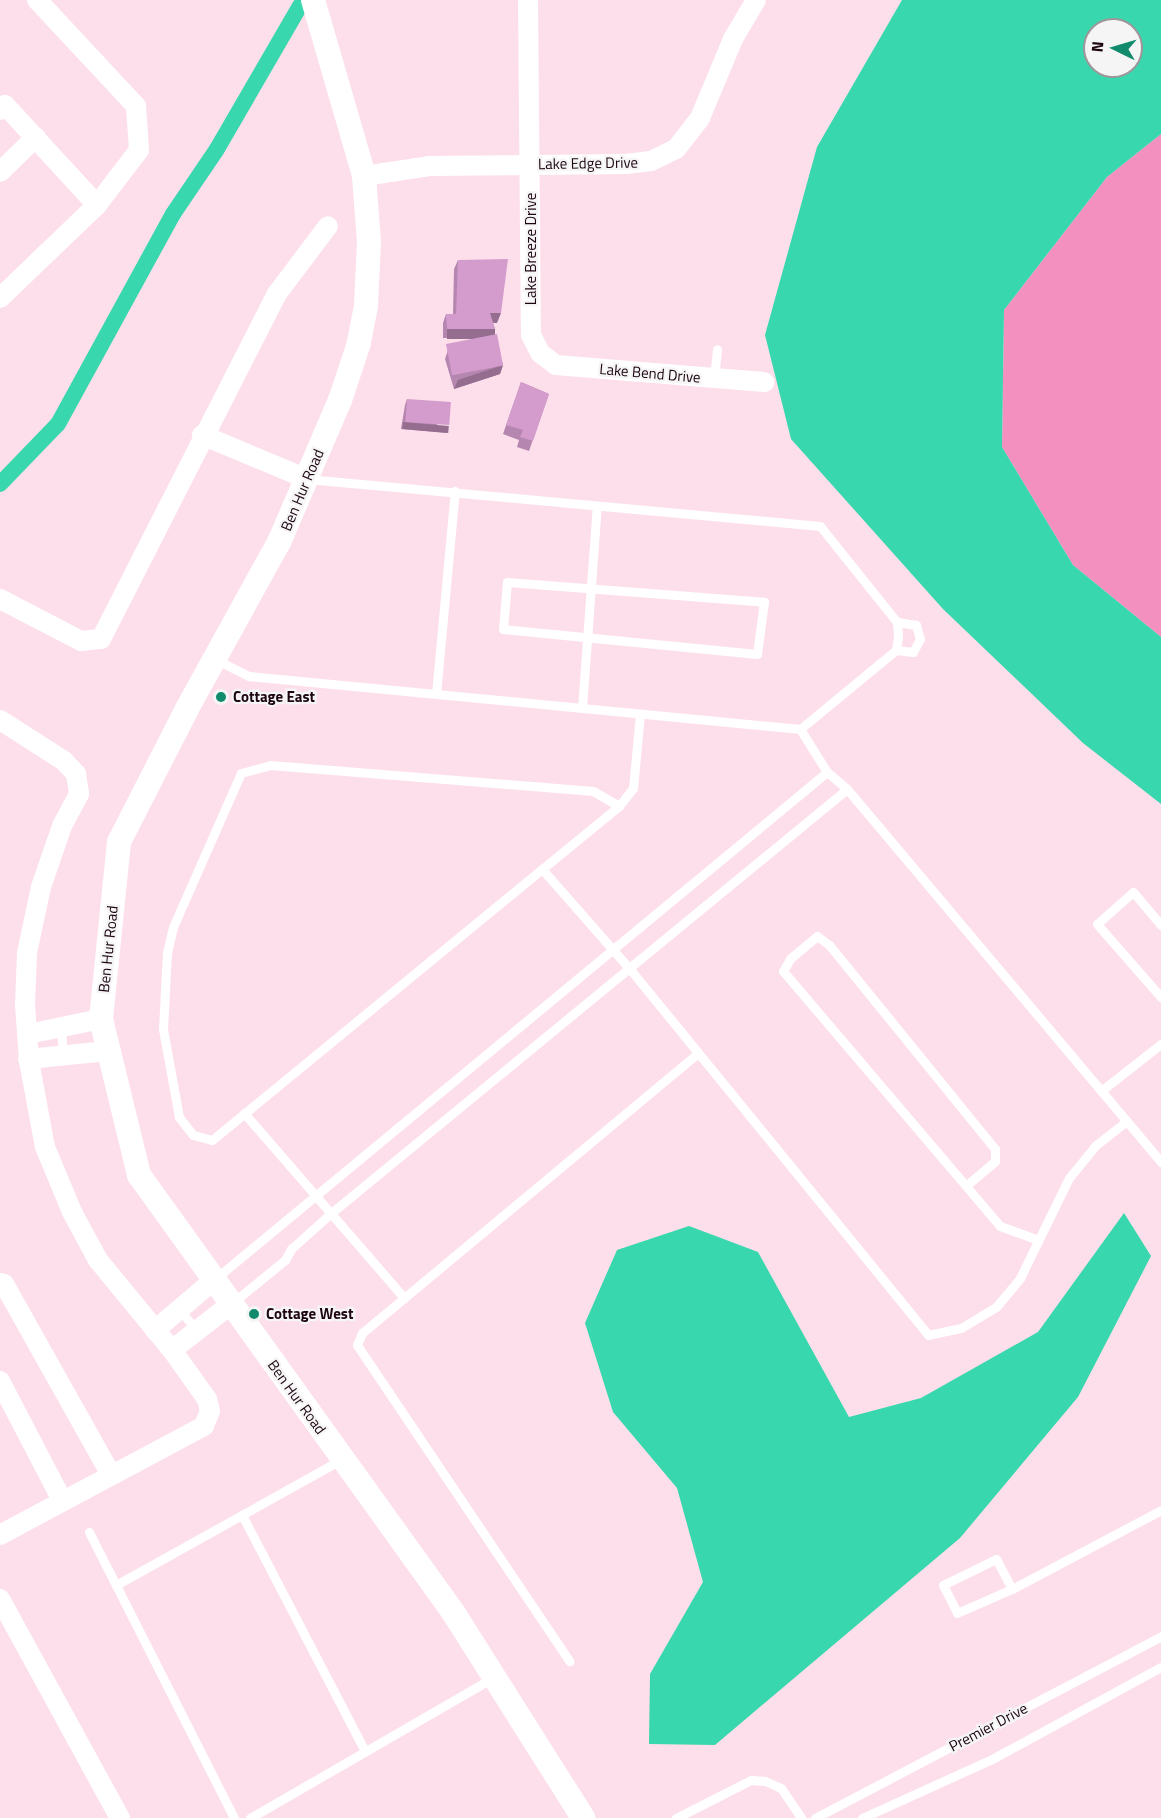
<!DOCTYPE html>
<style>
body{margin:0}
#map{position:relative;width:1161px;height:1818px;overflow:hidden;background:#fddfeb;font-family:"Titillium Web",sans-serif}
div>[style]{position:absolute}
.green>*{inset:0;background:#f490c0}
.water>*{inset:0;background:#38d7ad}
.canal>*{height:16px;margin:-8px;padding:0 8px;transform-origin:8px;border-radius:8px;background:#38d7ad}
.service>*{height:9px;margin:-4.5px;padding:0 4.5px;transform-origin:4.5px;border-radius:4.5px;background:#fff}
.minor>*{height:20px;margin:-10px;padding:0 10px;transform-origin:10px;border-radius:10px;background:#fff}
.tertiary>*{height:24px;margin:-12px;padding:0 12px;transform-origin:12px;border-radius:12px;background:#fff}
.wall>*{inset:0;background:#b586af}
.shaded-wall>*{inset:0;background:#946d8f;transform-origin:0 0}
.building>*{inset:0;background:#d39ccc;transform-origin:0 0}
.dots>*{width:16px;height:16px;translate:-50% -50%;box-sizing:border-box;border:3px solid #f5f5f5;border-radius:50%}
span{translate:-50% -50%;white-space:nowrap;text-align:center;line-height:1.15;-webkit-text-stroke:4.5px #f5f5f5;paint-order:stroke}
.street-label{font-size:15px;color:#1d0612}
.poi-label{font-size:15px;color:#1d0612;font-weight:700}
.left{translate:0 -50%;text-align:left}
.north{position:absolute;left:1083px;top:18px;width:60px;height:60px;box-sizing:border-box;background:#f5f5f5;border:2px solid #9f959a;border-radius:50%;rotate:275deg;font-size:16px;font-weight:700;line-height:24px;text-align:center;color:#1d0612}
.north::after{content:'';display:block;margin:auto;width:21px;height:27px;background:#128b6d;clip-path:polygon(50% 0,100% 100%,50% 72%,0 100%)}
</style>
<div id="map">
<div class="green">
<i style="clip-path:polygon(1161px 134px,1161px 637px,1073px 565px,1002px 447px,1004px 310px,1107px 177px)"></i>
</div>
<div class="water">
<i style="clip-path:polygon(evenodd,902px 0,1161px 0,1161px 134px,1107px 177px,1004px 310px,1002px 447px,1073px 565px,1161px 637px,1161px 804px,1083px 743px,943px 609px,791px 439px,765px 335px,817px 147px,902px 0,1095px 30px,1131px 30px,1131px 66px,1095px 66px,1095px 30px)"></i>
<i style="clip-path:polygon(1124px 1213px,1151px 1256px,1078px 1397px,960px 1538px,715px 1745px,649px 1744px,650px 1674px,703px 1582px,677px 1488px,613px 1412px,585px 1323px,617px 1250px,689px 1226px,758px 1252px,849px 1417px,921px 1398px,1038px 1332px)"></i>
</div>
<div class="canal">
<i style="left:0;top:484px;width:83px;rotate:-46deg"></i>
<i style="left:58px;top:424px;width:239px;rotate:-61.3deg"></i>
<i style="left:173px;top:214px;width:78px;rotate:-55.9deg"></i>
<i style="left:217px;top:149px;width:165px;rotate:-59.9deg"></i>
</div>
<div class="service">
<i style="left:714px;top:378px;width:29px;rotate:-84deg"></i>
<i style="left:307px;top:479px;width:515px;rotate:5.23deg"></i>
<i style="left:820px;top:526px;width:123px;rotate:51.3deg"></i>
<i style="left:897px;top:622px;width:15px;rotate:86deg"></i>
<i style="left:898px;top:637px;width:13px;rotate:99deg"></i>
<i style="left:896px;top:650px;width:124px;rotate:140.5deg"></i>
<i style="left:800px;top:729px;width:51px;rotate:57.9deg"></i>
<i style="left:827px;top:772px;width:26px;rotate:40deg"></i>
<i style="left:847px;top:789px;width:488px;rotate:49.9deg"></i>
<i style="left:507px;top:582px;width:258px;rotate:4.4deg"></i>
<i style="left:764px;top:602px;width:52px;rotate:97.7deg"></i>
<i style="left:757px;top:654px;width:255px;rotate:-174.4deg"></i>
<i style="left:503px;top:629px;width:47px;rotate:-85.1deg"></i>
<i style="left:896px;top:650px;width:17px;rotate:7deg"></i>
<i style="left:913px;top:652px;width:15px;rotate:-62deg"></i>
<i style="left:920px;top:639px;width:15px;rotate:-106deg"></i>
<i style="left:916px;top:625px;width:19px;rotate:-171deg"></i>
<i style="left:217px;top:660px;width:36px;rotate:27deg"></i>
<i style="left:249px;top:676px;width:554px;rotate:5.49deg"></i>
<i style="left:436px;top:694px;width:204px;rotate:-84.7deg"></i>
<i style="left:582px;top:708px;width:203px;rotate:-85.8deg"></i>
<i style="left:619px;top:806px;width:23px;rotate:-52deg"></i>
<i style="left:633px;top:788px;width:74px;rotate:-84.6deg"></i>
<i style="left:542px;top:869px;width:427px;rotate:140.6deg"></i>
<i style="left:212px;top:1140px;width:20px;rotate:-165deg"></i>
<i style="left:193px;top:1135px;width:23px;rotate:-128deg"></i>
<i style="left:179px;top:1117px;width:89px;rotate:-100.3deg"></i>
<i style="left:163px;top:1029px;width:76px;rotate:-87deg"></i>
<i style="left:167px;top:953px;width:27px;rotate:-77deg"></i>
<i style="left:173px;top:927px;width:168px;rotate:-66.2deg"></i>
<i style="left:241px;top:773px;width:30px;rotate:-15deg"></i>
<i style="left:270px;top:765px;width:324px;rotate:4.6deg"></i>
<i style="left:593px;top:791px;width:30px;rotate:30deg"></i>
<i style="left:619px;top:806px;width:99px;rotate:140.7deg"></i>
<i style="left:542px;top:869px;width:132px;rotate:48.7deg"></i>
<i style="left:629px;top:968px;width:473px;rotate:50.8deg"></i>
<i style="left:928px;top:1335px;width:34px;rotate:-12deg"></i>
<i style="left:961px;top:1328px;width:41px;rotate:-31deg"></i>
<i style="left:996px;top:1307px;width:38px;rotate:-50deg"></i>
<i style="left:1020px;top:1278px;width:111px;rotate:-63.9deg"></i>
<i style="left:1069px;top:1178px;width:43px;rotate:-50.7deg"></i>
<i style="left:1096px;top:1145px;width:39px;rotate:-38deg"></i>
<i style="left:1161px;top:925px;width:43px;rotate:-130.3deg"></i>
<i style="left:1133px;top:892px;width:48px;rotate:138.4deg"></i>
<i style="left:1097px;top:924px;width:97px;rotate:48.8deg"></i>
<i style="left:61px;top:1029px;width:27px;rotate:86deg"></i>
<i style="left:1101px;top:1091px;width:76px;rotate:-38.1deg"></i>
<i style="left:244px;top:1113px;width:245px;rotate:49.1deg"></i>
<i style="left:404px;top:1298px;width:55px;rotate:140.2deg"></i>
<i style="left:362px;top:1333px;width:13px;rotate:113deg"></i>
<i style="left:357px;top:1345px;width:381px;rotate:56.1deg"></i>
<i style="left:968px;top:1184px;width:35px;rotate:-40deg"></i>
<i style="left:995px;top:1161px;width:12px;rotate:-90deg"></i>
<i style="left:995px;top:1149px;width:263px;rotate:-129.1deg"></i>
<i style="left:829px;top:945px;width:15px;rotate:-143deg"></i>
<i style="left:817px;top:936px;width:35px;rotate:140deg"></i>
<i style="left:790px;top:959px;width:14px;rotate:120deg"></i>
<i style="left:783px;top:971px;width:335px;rotate:49.6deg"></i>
<i style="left:1000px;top:1226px;width:38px;rotate:20deg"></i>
<i style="left:215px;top:1279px;width:795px;rotate:-39.64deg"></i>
<i style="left:404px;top:1298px;width:383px;rotate:-39.8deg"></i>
<i style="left:231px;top:1304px;width:70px;rotate:-39.2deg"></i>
<i style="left:285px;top:1260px;width:13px;rotate:-61deg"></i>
<i style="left:291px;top:1249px;width:52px;rotate:-41.9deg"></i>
<i style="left:330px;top:1214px;width:669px;rotate:-39.42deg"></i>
<i style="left:180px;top:1310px;width:26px;rotate:51deg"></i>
<i style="left:242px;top:1515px;width:266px;rotate:62.5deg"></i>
<i style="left:89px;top:1532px;width:321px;rotate:63.1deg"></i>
<i style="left:116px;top:1585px;width:259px;rotate:-29.1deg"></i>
<i style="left:1012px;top:1589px;width:34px;rotate:-118deg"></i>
<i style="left:996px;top:1559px;width:59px;rotate:153.9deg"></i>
<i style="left:943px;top:1585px;width:31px;rotate:63deg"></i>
<i style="left:957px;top:1613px;width:60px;rotate:-23.6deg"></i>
<i style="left:1012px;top:1589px;width:169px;rotate:-27.9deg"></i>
<i style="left:250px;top:1818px;width:282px;rotate:-30deg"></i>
<i style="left:676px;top:1818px;width:84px;rotate:-26.9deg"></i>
<i style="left:751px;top:1780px;width:14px;rotate:4deg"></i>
<i style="left:765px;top:1781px;width:17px;rotate:24deg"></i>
<i style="left:781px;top:1788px;width:36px;rotate:56deg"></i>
<i style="left:815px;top:1818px;width:391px;rotate:-27.7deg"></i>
<i style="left:862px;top:1818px;width:145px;rotate:-24.4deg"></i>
<i style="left:994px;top:1758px;width:190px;rotate:-28.6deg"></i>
</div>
<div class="minor">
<i style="left:528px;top:0;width:335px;rotate:89.5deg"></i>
<i style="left:531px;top:335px;width:20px;rotate:63deg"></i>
<i style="left:540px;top:353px;width:20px;rotate:37deg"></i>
<i style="left:556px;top:365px;width:209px;rotate:4.7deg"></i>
<i style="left:0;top:110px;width:7px;rotate:-45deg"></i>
<i style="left:5px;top:105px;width:136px;rotate:47.4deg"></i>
<i style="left:0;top:172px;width:50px;rotate:-44.2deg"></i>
<i style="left:364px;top:176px;width:66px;rotate:-8.7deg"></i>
<i style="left:429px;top:166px;width:197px;rotate:-0.6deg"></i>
<i style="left:626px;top:164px;width:25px;rotate:-7deg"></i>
<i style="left:651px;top:161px;width:28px;rotate:-26deg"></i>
<i style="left:676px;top:149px;width:39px;rotate:-52deg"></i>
<i style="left:700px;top:118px;width:86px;rotate:-67.3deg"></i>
<i style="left:733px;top:39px;width:45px;rotate:-59.5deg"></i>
<i style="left:0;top:298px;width:134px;rotate:-43.8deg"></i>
<i style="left:97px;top:205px;width:69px;rotate:-52.6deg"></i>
<i style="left:139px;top:150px;width:44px;rotate:-93.9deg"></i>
<i style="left:136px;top:106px;width:145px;rotate:-133deg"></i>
<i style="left:202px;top:435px;width:114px;rotate:22.7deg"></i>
<i style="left:0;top:599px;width:91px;rotate:27.4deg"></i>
<i style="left:81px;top:641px;width:20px;rotate:-6deg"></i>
<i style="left:101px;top:639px;width:386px;rotate:-63deg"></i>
<i style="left:276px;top:295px;width:86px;rotate:-53deg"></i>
<i style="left:0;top:720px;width:76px;rotate:32.6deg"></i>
<i style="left:64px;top:761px;width:18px;rotate:47deg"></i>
<i style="left:76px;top:774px;width:20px;rotate:81deg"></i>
<i style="left:79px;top:794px;width:36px;rotate:118deg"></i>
<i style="left:62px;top:826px;width:65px;rotate:109deg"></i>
<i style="left:41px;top:887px;width:67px;rotate:102deg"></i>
<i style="left:27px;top:953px;width:51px;rotate:92.2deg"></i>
<i style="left:25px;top:1004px;width:57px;rotate:86deg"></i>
<i style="left:29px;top:1061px;width:87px;rotate:79.5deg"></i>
<i style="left:45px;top:1147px;width:70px;rotate:67.4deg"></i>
<i style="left:72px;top:1212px;width:55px;rotate:61.6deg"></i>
<i style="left:98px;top:1260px;width:117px;rotate:50.6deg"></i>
<i style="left:172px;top:1350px;width:60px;rotate:54.5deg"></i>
<i style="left:207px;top:1399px;width:12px;rotate:76deg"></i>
<i style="left:210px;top:1411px;width:16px;rotate:112deg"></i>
<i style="left:204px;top:1426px;width:231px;rotate:151.9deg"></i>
<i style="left:28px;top:1034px;width:75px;rotate:-11.6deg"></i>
<i style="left:28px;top:1059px;width:80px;rotate:-5.7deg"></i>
<i style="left:0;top:1283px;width:4px;rotate:14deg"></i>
<i style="left:4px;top:1284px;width:219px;rotate:60.7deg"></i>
<i style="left:155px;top:1330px;width:76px;rotate:-40.2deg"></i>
<i style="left:172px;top:1350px;width:73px;rotate:-37.8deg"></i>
<i style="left:0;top:1381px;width:134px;rotate:62.5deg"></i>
<i style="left:0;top:1599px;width:250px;rotate:61.3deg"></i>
</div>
<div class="tertiary">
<i style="left:313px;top:0;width:183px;rotate:73.8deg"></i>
<i style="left:364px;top:176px;width:66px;rotate:85.7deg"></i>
<i style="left:369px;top:242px;width:64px;rotate:92.7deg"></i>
<i style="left:366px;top:306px;width:38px;rotate:101deg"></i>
<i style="left:359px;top:343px;width:60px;rotate:108.4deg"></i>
<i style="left:340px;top:400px;width:155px;rotate:113.2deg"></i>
<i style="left:279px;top:542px;width:191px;rotate:118.9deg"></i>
<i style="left:187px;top:709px;width:149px;rotate:117.1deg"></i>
<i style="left:119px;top:842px;width:178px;rotate:95.8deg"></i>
<i style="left:101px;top:1019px;width:161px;rotate:76.3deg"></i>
<i style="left:139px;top:1175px;width:538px;rotate:54.3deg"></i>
<i style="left:453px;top:1612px;width:244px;rotate:57.7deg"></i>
</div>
<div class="wall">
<i style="clip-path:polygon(458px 260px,497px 323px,493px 323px,495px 329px,493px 335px,503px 365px,500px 374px,454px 389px,445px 359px,448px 350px,483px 338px,443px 338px,443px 323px,446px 314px,453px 314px,454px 269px)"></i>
<i style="clip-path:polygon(521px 382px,549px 394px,529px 451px,517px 447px,519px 440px,503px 434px)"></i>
<i style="clip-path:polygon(407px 399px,447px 433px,401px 429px,405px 405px)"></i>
</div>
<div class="shaded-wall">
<i style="clip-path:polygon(490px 313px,501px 313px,497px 323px,486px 322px)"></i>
<i style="left:447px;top:329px;width:48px;height:10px"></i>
<i style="clip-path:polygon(503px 365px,500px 374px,454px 389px,458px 380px)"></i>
<i style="left:403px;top:422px;width:46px;height:7px;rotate:5deg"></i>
</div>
<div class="building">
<i style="clip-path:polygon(508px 259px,501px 313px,490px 313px,495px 329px,447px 329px,446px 314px,456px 314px,458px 260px)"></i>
<i style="left:497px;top:334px;width:32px;height:52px;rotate:79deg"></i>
<i style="clip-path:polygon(521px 382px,549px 394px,533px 441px,520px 437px,523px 430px,506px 425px)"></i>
<i style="left:407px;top:399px;width:44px;height:23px;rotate:4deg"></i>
</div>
<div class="dots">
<i style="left:221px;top:697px;background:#128b6d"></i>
<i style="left:254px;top:1314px;background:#128b6d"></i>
</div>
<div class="street-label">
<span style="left:588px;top:163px;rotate:-1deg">Lake Edge Drive</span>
<span style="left:531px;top:249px;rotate:-90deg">Lake Breeze Drive</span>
<span style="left:650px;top:373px;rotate:5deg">Lake Bend Drive</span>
<span style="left:302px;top:490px;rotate:-67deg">Ben Hur Road</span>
<span style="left:108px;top:949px;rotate:-84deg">Ben Hur Road</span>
<span style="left:297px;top:1397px;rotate:54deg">Ben Hur Road</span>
<span style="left:988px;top:1727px;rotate:-28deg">Premier Drive</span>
</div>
<div class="poi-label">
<span class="left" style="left:233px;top:697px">Cottage East</span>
<span class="left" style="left:266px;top:1314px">Cottage West</span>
</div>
<div class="north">N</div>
</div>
